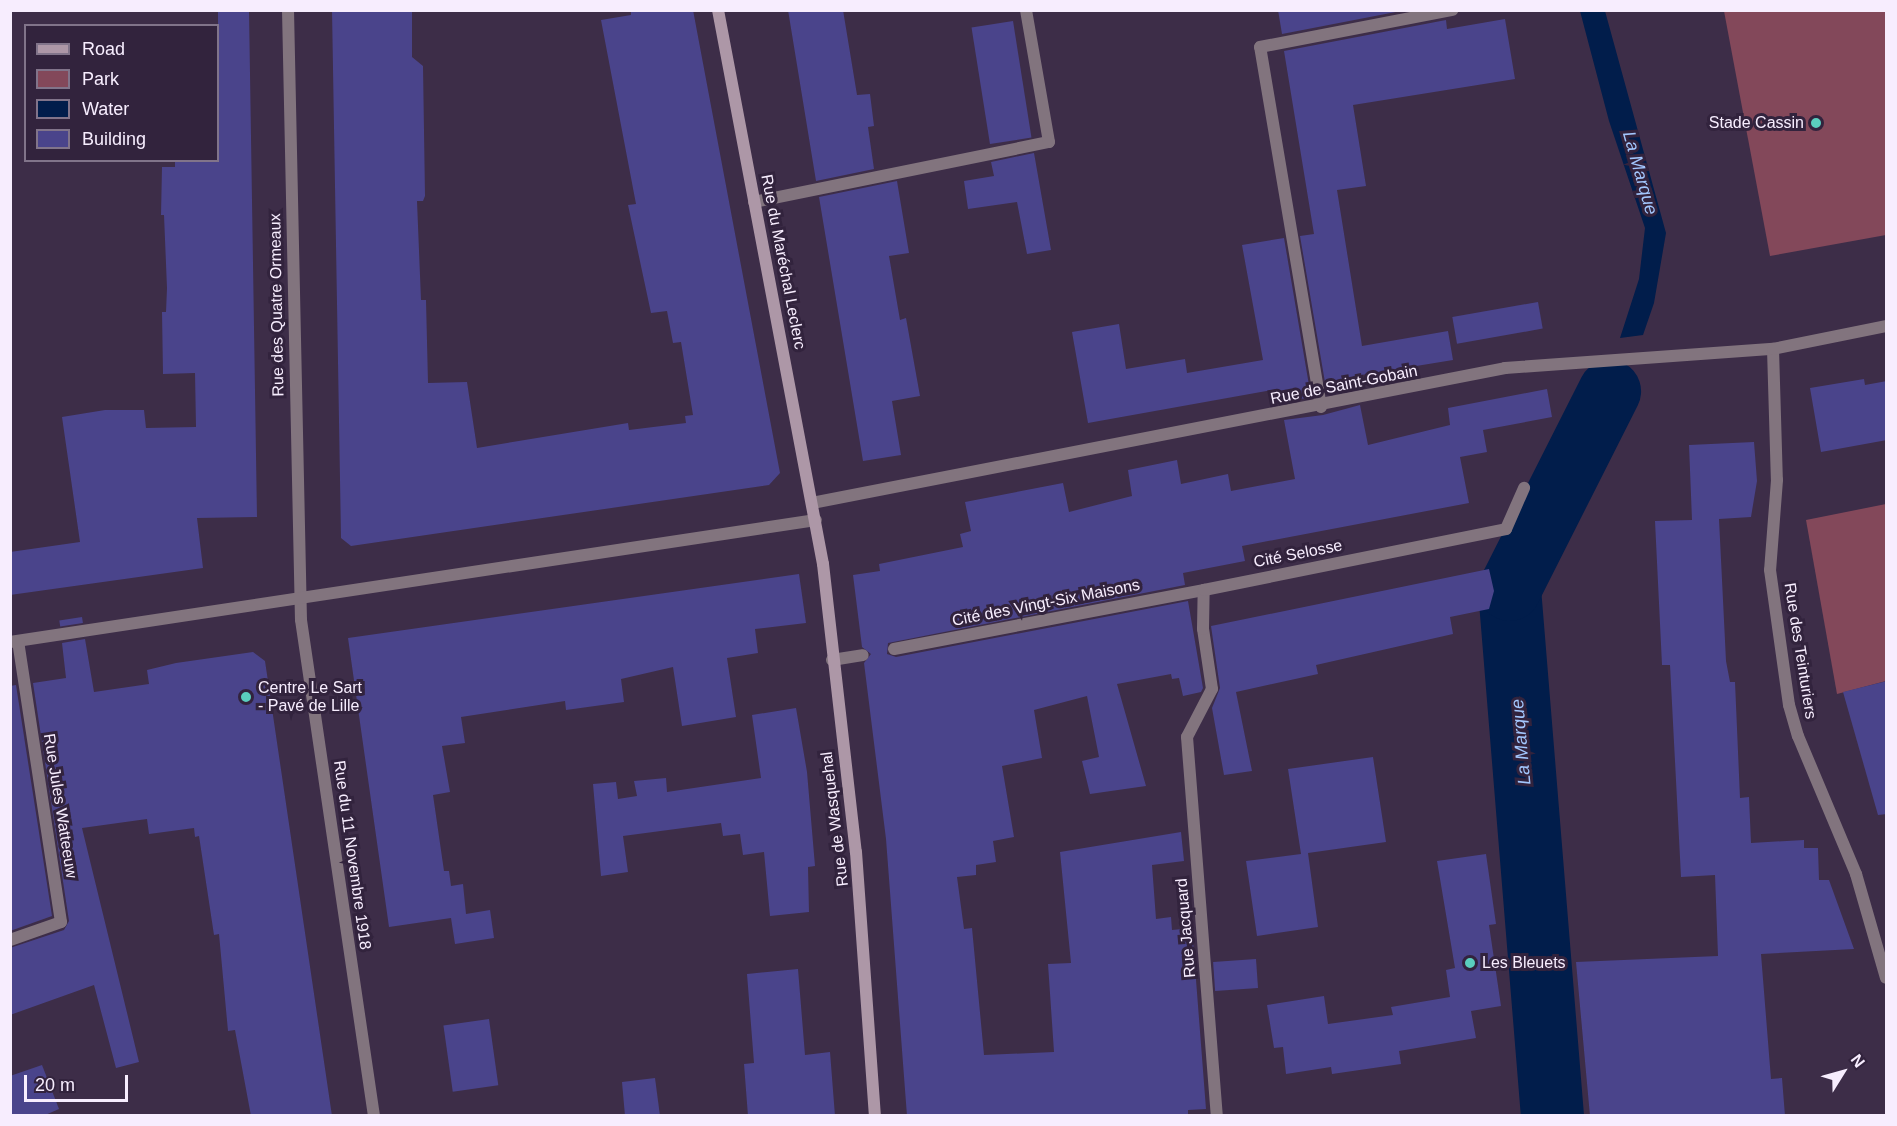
<!DOCTYPE html>
<meta charset="utf-8">
<style>
body{margin:0}
#map{position:relative;width:1897px;height:1126px;overflow:hidden;background:#3d2d48;font-family:Arial,sans-serif}
div>[style]{position:absolute}
.green>*{inset:0;background:#83485a}
.water>*{inset:0;background:#011d4b}
.river>*{height:63px;margin:-31.5px;padding:0 31.5px;transform-origin:31.5px;border-radius:31.5px;background:#011d4b}
.building>*{inset:0;background:#4a448b;transform-origin:0 0}
.lane>*{height:12px;margin:-6px;padding:0 6px;transform-origin:6px;border-radius:6px;background:#82747e}
.street>*{height:12px;margin:-6px;padding:0 6px;transform-origin:6px;border-radius:6px;background:#82747e}
.secondary>*{height:12px;margin:-6px;padding:0 6px;transform-origin:6px;border-radius:6px;background:#ad97a7}
.dots>*{width:16px;height:16px;translate:-50% -50%;box-sizing:border-box;border:3px solid #32233d;border-radius:50%}
span{translate:-50% -50%;white-space:nowrap;text-align:center;line-height:1.15;-webkit-text-stroke:6px #32233d;paint-order:stroke}
.poi-label{font-size:16px;color:#f7edfe}
.right{translate:-100% -50%;text-align:right}
.left{translate:0 -50%;text-align:left}
.street-label{font-size:16px;color:#f7edfe}
.water-label{font-size:18px;color:#a2c6fd;font-style:italic}
.frame{position:absolute;inset:0;border:12px solid #f7edfe;pointer-events:none}
.legend{position:absolute;left:24px;top:24px;width:195px;height:138px;box-sizing:border-box;background:#32233d;border:2px solid #81748a;margin:0;padding:8px 10px;list-style:none;font-size:18px;color:#f7edfe}
.legend li{display:flex;align-items:center;gap:12px;height:30px}
.legend b{width:30px;border:2px solid #81748a}
.north{position:absolute;left:1813px;top:1042px;width:60px;height:60px;-webkit-text-stroke:4px #32233d;paint-order:stroke;rotate:53deg;font-size:16px;font-weight:700;line-height:24px;text-align:center;color:#f7edfe}
.north::after{content:'';display:block;margin:auto;width:21px;height:27px;background:#f7edfe;clip-path:polygon(50% 0,100% 100%,50% 72%,0 100%)}
.scale{position:absolute;left:24px;top:1075px;width:104px;height:27px;box-sizing:border-box;border:3px solid #f7edfe;border-top:0;padding-left:8px;font-size:18px;line-height:21px;white-space:nowrap;color:#f7edfe;-webkit-text-stroke:4px #32233d;paint-order:stroke}
</style>
<div id="map">
<div class="green">
<i style="clip-path:polygon(1724px 11px,1886px 11px,1886px 235px,1770px 256px)"></i>
<i style="clip-path:polygon(1886px 504px,1886px 681px,1837px 694px,1806px 520px)"></i>
</div>
<div class="water">
<i style="clip-path:polygon(1580px 11px,1605px 11px,1666px 233px,1654px 303px,1643px 335px,1620px 338px,1639px 279px,1645px 228px,1609px 121px)"></i>
</div>
<div class="river">
<i style="left:1552px;top:1116px;width:529px;rotate:-94.66deg"></i>
<i style="left:1509px;top:589px;width:222px;rotate:-63.2deg"></i>
</div>
<div class="building">
<i style="clip-path:polygon(218px 10px,249px 10px,257px 517px,197px 518px,203px 568px,10px 595px,10px 552px,80px 542px,62px 417px,105px 410px,144px 410px,146px 428px,196px 427px,195px 373px,163px 374px,162px 312px,166px 312px,167px 288px,164px 215px,161px 215px,162px 167px,175px 167px,175px 160px,218px 160px)"></i>
<i style="clip-path:polygon(332px 10px,412px 10px,412px 57px,423px 66px,425px 196px,423px 201px,417px 201px,421px 300px,426px 300px,428px 383px,467px 382px,477px 448px,628px 423px,629px 430px,686px 423px,685px 416px,693px 415px,681px 342px,673px 343px,667px 311px,651px 313px,628px 205px,636px 204px,601px 20px,631px 15px,631px 10px,693px 10px,780px 473px,769px 485px,351px 546px,341px 538px)"></i>
<i style="clip-path:polygon(788px 10px,843px 10px,857px 95px,870px 94px,874px 126px,868px 127px,874px 169px,816px 181px)"></i>
<i style="clip-path:polygon(1278px 10px,1406px 10px,1282px 34px)"></i>
<i style="clip-path:polygon(1505px 19px,1515px 79px,1353px 105px,1366px 186px,1337px 190px,1362px 346px,1448px 331px,1453px 360px,1355px 376px,1357px 388px,1327px 394px,1300px 236px,1314px 234px,1284px 51px,1446px 20px,1447px 29px)"></i>
<i style="left:1013px;top:21px;width:118px;height:42px;rotate:81deg"></i>
<i style="clip-path:polygon(1034px 153px,1051px 250px,1027px 254px,1017px 202px,968px 209px,964px 181px,994px 176px,991px 162px)"></i>
<i style="clip-path:polygon(897px 181px,909px 253px,889px 256px,900px 320px,906px 318px,920px 396px,892px 401px,901px 455px,863px 461px,819px 197px)"></i>
<i style="clip-path:polygon(1284px 238px,1311px 397px,1281px 403px,1278px 389px,1088px 423px,1072px 332px,1119px 324px,1126px 369px,1185px 359px,1187px 373px,1263px 360px,1242px 245px)"></i>
<i style="left:1538px;top:302px;width:27px;height:87px;rotate:80deg"></i>
<i style="clip-path:polygon(1864px 379px,1865px 385px,1887px 381px,1887px 440px,1821px 452px,1810px 388px)"></i>
<i style="clip-path:polygon(1547px 389px,1552px 417px,1483px 430px,1487px 452px,1460px 457px,1469px 503px,1242px 546px,1245px 561px,1183px 573px,1185px 585px,888px 643px,887px 654px,896px 657px,1188px 601px,1203px 688px,1201px 692px,1183px 696px,1179px 678px,1172px 679px,1171px 674px,1117px 684px,1146px 786px,1090px 794px,1082px 761px,1099px 757px,1087px 696px,1034px 710px,1042px 758px,1002px 766px,1014px 837px,993px 841px,996px 862px,976px 865px,976px 875px,957px 877px,964px 929px,972px 928px,984px 1055px,1054px 1052px,1048px 964px,1071px 963px,1060px 852px,1181px 832px,1184px 861px,1152px 865px,1156px 919px,1171px 917px,1172px 930px,1192px 928px,1206px 1109px,1188px 1110px,1188px 1116px,907px 1116px,886px 839px,864px 663px,871px 654px,862px 647px,853px 575px,880px 571px,879px 564px,963px 547px,960px 534px,971px 531px,965px 502px,1063px 483px,1069px 512px,1132px 496px,1128px 470px,1177px 460px,1181px 484px,1228px 474px,1231px 491px,1295px 479px,1284px 420px,1323px 415px,1360px 405px,1368px 445px,1450px 425px,1448px 408px)"></i>
<i style="clip-path:polygon(1754px 442px,1757px 481px,1751px 517px,1719px 519px,1726px 661px,1730px 682px,1735px 682px,1740px 798px,1749px 797px,1751px 843px,1804px 840px,1804px 848px,1818px 848px,1819px 880px,1829px 880px,1854px 949px,1761px 954px,1771px 1079px,1782px 1078px,1785px 1116px,1590px 1116px,1576px 962px,1718px 956px,1715px 875px,1681px 877px,1670px 665px,1662px 665px,1655px 521px,1692px 520px,1689px 445px)"></i>
<i style="clip-path:polygon(1489px 569px,1494px 591px,1489px 609px,1450px 617px,1453px 634px,1316px 665px,1318px 674px,1236px 692px,1252px 771px,1224px 775px,1212px 708px,1220px 688px,1211px 626px)"></i>
<i style="clip-path:polygon(799px 574px,806px 623px,755px 629px,758px 653px,727px 658px,736px 717px,682px 726px,673px 667px,621px 679px,624px 702px,566px 710px,565px 701px,461px 717px,465px 743px,442px 746px,450px 792px,433px 795px,444px 871px,449px 871px,451px 886px,463px 884px,466px 914px,490px 910px,494px 938px,455px 944px,451px 918px,389px 927px,348px 638px)"></i>
<i style="left:82px;top:617px;width:6px;height:23px;rotate:81deg"></i>
<i style="clip-path:polygon(85px 639px,94px 692px,149px 684px,147px 670px,176px 663px,253px 652px,265px 661px,332px 1116px,251px 1116px,235px 1030px,228px 1031px,219px 934px,214px 935px,199px 836px,195px 837px,194px 828px,149px 834px,147px 819px,82px 828px,139px 1062px,116px 1068px,94px 985px,10px 1015px,10px 948px,64px 930px,69px 921px,33px 683px,66px 678px,62px 643px)"></i>
<i style="clip-path:polygon(1887px 681px,1887px 814px,1878px 815px,1843px 692px)"></i>
<i style="clip-path:polygon(16px 685px,52px 916px,10px 931px,10px 686px)"></i>
<i style="clip-path:polygon(796px 708px,807px 772px,815px 866px,808px 867px,809px 912px,770px 916px,764px 852px,743px 855px,740px 834px,723px 836px,721px 823px,623px 836px,628px 872px,601px 876px,593px 784px,616px 782px,618px 799px,637px 796px,634px 781px,666px 778px,667px 792px,761px 778px,752px 715px)"></i>
<i style="clip-path:polygon(1373px 757px,1386px 842px,1308px 853px,1318px 927px,1257px 936px,1246px 861px,1301px 854px,1288px 769px)"></i>
<i style="clip-path:polygon(1486px 854px,1496px 924px,1489px 925px,1501px 1006px,1471px 1011px,1476px 1038px,1399px 1051px,1401px 1064px,1332px 1074px,1331px 1067px,1286px 1074px,1283px 1047px,1274px 1048px,1267px 1005px,1324px 996px,1328px 1024px,1393px 1015px,1391px 1007px,1450px 997px,1446px 970px,1455px 968px,1437px 861px)"></i>
<i style="left:1256px;top:959px;width:29px;height:43px;rotate:86deg"></i>
<i style="clip-path:polygon(798px 969px,805px 1055px,830px 1052px,835px 1116px,748px 1116px,744px 1064px,754px 1063px,747px 974px)"></i>
<i style="left:489px;top:1019px;width:67px;height:46px;rotate:82deg"></i>
<i style="clip-path:polygon(42px 1065px,59px 1109px,43px 1116px,10px 1116px,10px 1076px)"></i>
<i style="clip-path:polygon(655px 1078px,660px 1116px,625px 1116px,622px 1082px)"></i>
</div>
<div class="lane">
<i style="left:754px;top:202px;width:301px;rotate:-11.5deg"></i>
<i style="left:1049px;top:142px;width:134px;rotate:-99.9deg"></i>
<i style="left:1321px;top:407px;width:365px;rotate:-99.6deg"></i>
<i style="left:1260px;top:47px;width:196px;rotate:-10.9deg"></i>
<i style="left:894px;top:649px;width:316px;rotate:-10.8deg"></i>
<i style="left:832px;top:660px;width:31px;rotate:-9deg"></i>
<i style="left:1187px;top:737px;width:54px;rotate:-62.5deg"></i>
<i style="left:1212px;top:689px;width:61px;rotate:-98.5deg"></i>
<i style="left:1203px;top:629px;width:39px;rotate:-89deg"></i>
<i style="left:1204px;top:590px;width:308px;rotate:-11.4deg"></i>
<i style="left:1506px;top:529px;width:45px;rotate:-66.3deg"></i>
</div>
<div class="street">
<i style="left:288px;top:10px;width:610px;rotate:88.78deg"></i>
<i style="left:301px;top:620px;width:501px;rotate:81.63deg"></i>
<i style="left:1773px;top:349px;width:131px;rotate:88.3deg"></i>
<i style="left:1777px;top:480px;width:90px;rotate:94.4deg"></i>
<i style="left:1770px;top:570px;width:136px;rotate:82deg"></i>
<i style="left:1789px;top:705px;width:32px;rotate:74deg"></i>
<i style="left:1798px;top:736px;width:150px;rotate:67.2deg"></i>
<i style="left:1856px;top:874px;width:108px;rotate:73.9deg"></i>
<i style="left:812px;top:503px;width:706px;rotate:-11.02deg"></i>
<i style="left:1505px;top:368px;width:269px;rotate:-4.1deg"></i>
<i style="left:1773px;top:349px;width:115px;rotate:-11.5deg"></i>
<i style="left:10px;top:642px;width:815px;rotate:-8.61deg"></i>
<i style="left:1187px;top:737px;width:380px;rotate:85.5deg"></i>
<i style="left:10px;top:940px;width:54px;rotate:-19.4deg"></i>
<i style="left:61px;top:922px;width:284px;rotate:-98.7deg"></i>
</div>
<div class="secondary">
<i style="left:718px;top:10px;width:564px;rotate:79.27deg"></i>
<i style="left:823px;top:564px;width:290px;rotate:83.5deg"></i>
<i style="left:856px;top:852px;width:265px;rotate:85.9deg"></i>
</div>
<div class="dots">
<i style="left:1816px;top:123px;background:#5acebe"></i>
<i style="left:246px;top:697px;background:#5acebe"></i>
<i style="left:1470px;top:963px;background:#5acebe"></i>
</div>
<div class="poi-label">
<span class="right" style="left:1804px;top:123px">Stade Cassin</span>
<span class="left" style="left:258px;top:697px">Centre Le Sart<br>- Pavé de Lille</span>
<span class="left" style="left:1482px;top:963px">Les Bleuets</span>
</div>
<div class="street-label">
<span style="left:783px;top:262px;rotate:79deg">Rue du Maréchal Leclerc</span>
<span style="left:277px;top:305px;rotate:-91deg">Rue des Quatre Ormeaux</span>
<span style="left:1344px;top:385px;rotate:-11deg">Rue de Saint-Gobain</span>
<span style="left:1298px;top:554px;rotate:-11deg">Cité Selosse</span>
<span style="left:1046px;top:603px;rotate:-11deg">Cité des Vingt-Six Maisons</span>
<span style="left:1800px;top:651px;rotate:81deg">Rue des Teinturiers</span>
<span style="left:60px;top:806px;rotate:81deg">Rue Jules Watteeuw</span>
<span style="left:835px;top:819px;rotate:-97deg">Rue de Wasquehal</span>
<span style="left:352px;top:855px;rotate:82deg">Rue du 11 Novembre 1918</span>
<span style="left:1186px;top:928px;rotate:-95deg">Rue Jacquard</span>
</div>
<div class="water-label">
<span style="left:1640px;top:173px;rotate:74deg">La Marque</span>
<span style="left:1521px;top:742px;rotate:-95deg">La Marque</span>
</div>
<div class="frame"></div>
<ul class="legend">
<li><b style="height:8px;background:#ad97a7"></b>Road</li>
<li><b style="height:16px;background:#83485a"></b>Park</li>
<li><b style="height:16px;background:#011d4b"></b>Water</li>
<li><b style="height:16px;background:#4a448b"></b>Building</li>
</ul>
<div class="north">N</div>
<div class="scale">20 m</div>
</div>
